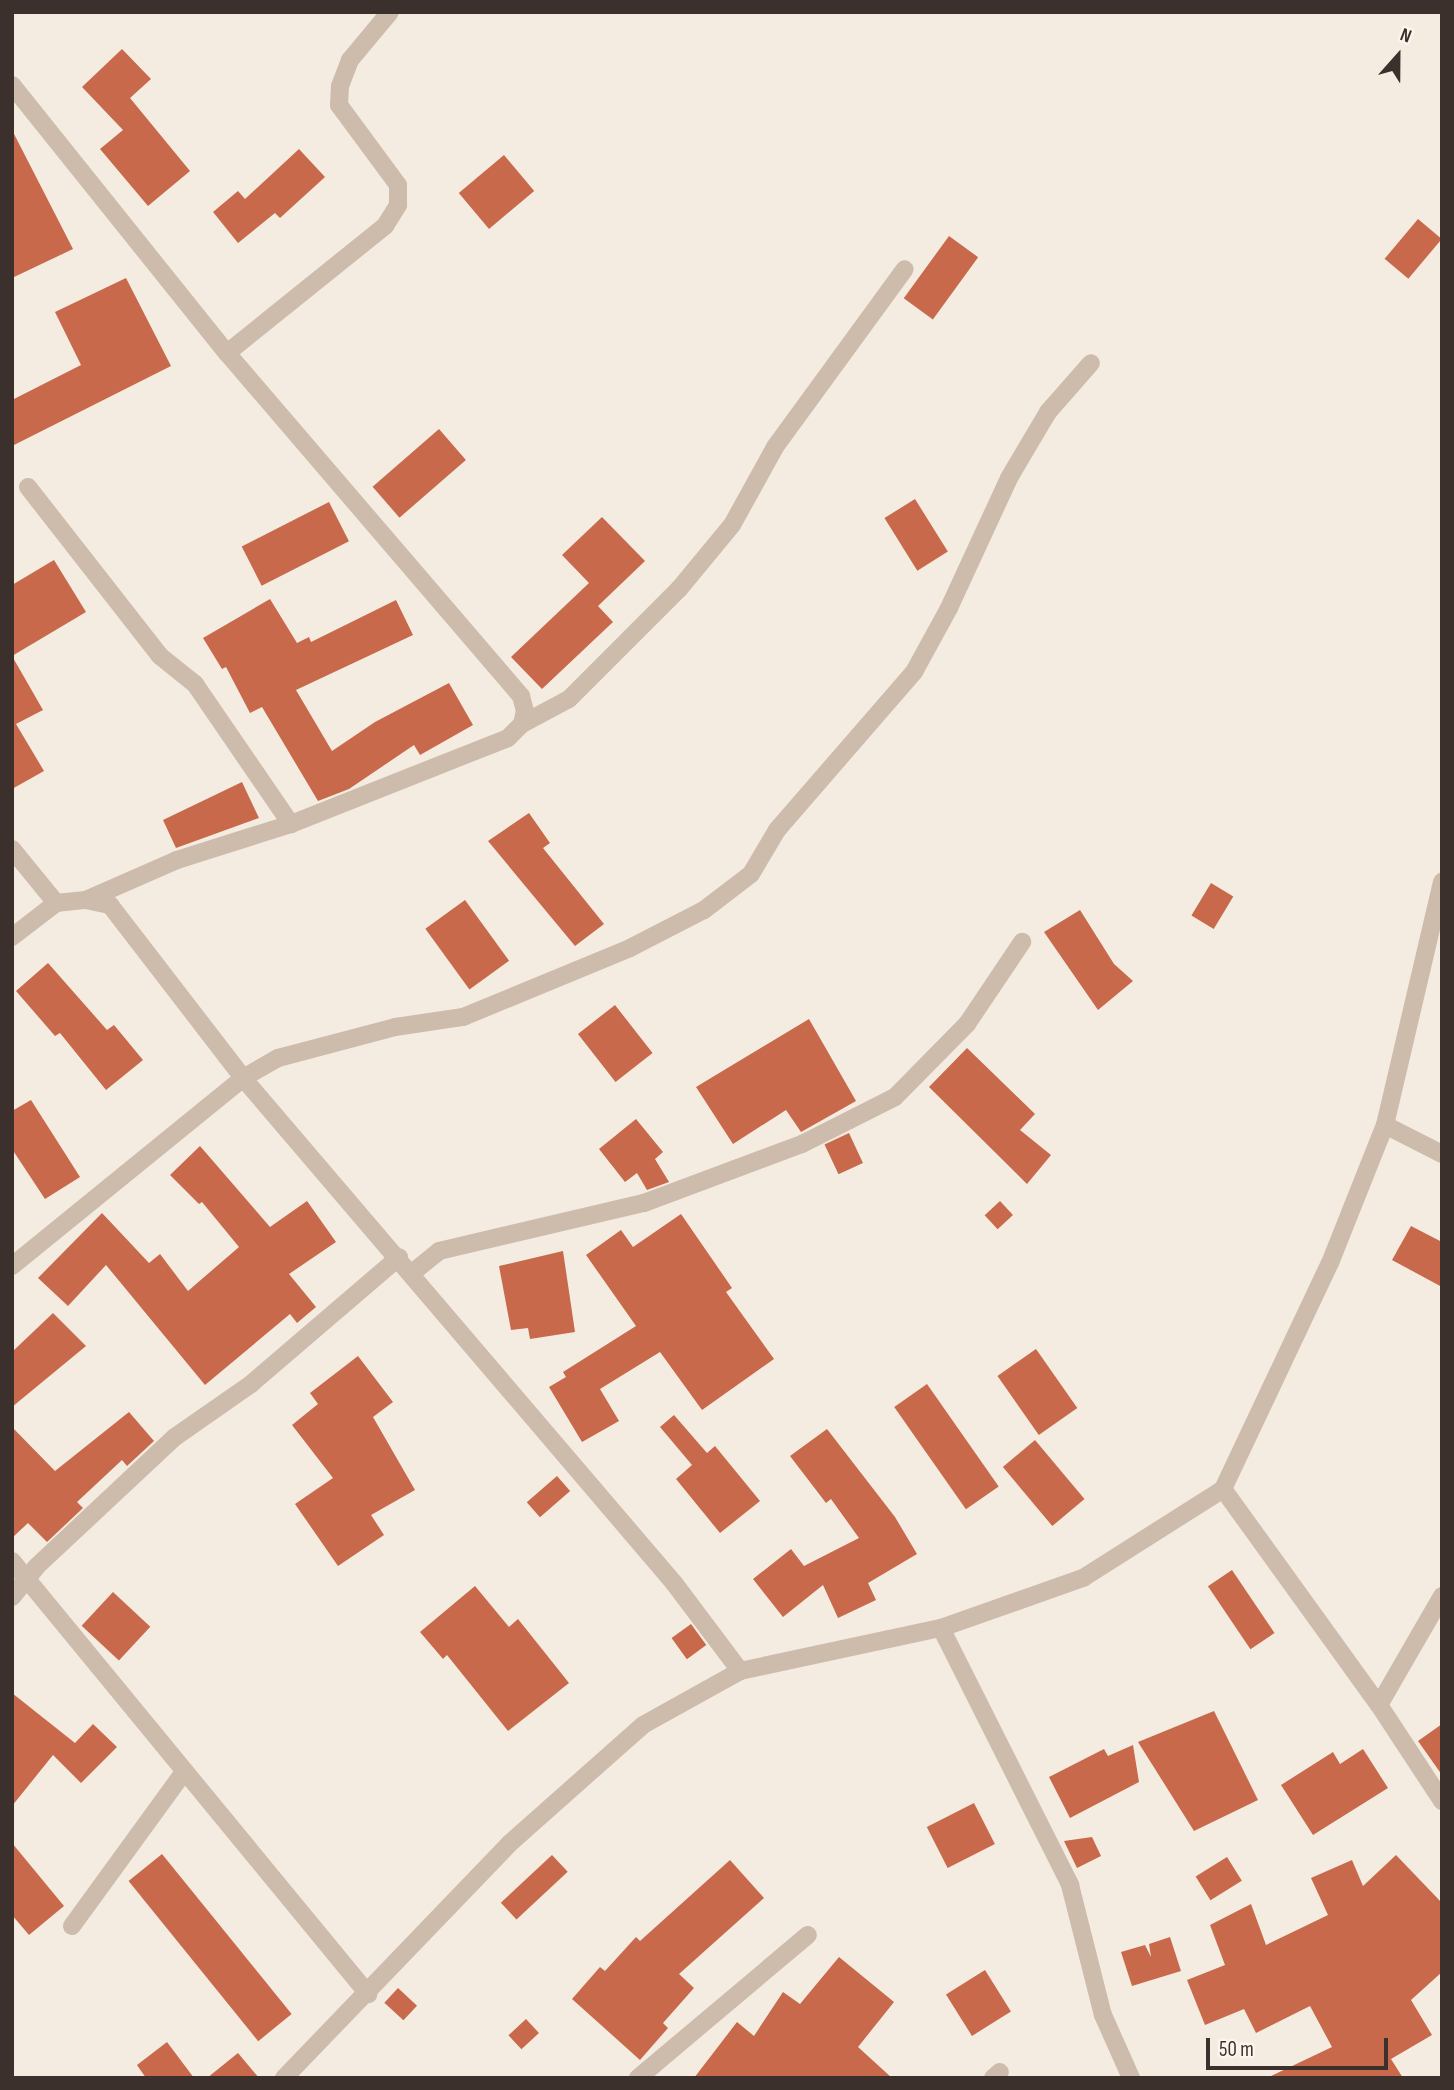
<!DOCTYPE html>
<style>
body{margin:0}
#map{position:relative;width:1454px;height:2090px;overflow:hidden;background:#f4ebe1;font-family:"Sofia Sans Condensed",sans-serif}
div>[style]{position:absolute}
.building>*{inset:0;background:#c8694b;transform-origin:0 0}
.minor>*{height:18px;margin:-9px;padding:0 9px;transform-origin:9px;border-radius:9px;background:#cdbbac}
span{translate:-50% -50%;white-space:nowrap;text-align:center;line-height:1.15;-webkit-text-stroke:5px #fbf5ee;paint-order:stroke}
.frame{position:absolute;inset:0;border:14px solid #3b302b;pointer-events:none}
.north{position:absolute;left:1363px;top:21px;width:70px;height:70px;-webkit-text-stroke:5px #fbf5ee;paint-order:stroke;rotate:21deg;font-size:19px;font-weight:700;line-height:28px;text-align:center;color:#3b302b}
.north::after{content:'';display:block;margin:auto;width:24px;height:32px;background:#3b302b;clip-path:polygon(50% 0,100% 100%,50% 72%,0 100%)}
.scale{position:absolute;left:1206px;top:2038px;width:182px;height:32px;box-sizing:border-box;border:4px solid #3b302b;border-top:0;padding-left:9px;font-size:21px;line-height:24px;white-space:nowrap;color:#3b302b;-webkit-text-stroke:5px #fbf5ee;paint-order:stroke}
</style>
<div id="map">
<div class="building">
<i style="clip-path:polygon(122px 49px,151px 79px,130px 98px,190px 171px,148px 206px,100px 149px,123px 130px,82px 87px)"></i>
<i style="clip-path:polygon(12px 130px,73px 249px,12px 278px)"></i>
<i style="clip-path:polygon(299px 149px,325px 177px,280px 218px,275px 213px,238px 243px,213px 212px,238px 191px,245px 199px)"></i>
<i style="left:504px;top:155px;width:47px;height:59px;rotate:50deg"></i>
<i style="left:1418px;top:219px;width:31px;height:52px;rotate:40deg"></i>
<i style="left:949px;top:236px;width:36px;height:77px;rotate:36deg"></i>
<i style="clip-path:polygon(126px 278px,171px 366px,12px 446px,12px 400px,81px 365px,55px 312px)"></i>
<i style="left:439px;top:429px;width:41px;height:88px;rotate:49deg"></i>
<i style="left:915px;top:499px;width:62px;height:36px;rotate:58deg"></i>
<i style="left:329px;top:502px;width:44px;height:98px;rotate:63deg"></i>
<i style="clip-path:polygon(602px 517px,645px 561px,598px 606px,613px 622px,542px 689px,511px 657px,589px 583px,562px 555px)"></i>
<i style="clip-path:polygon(54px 560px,86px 612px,12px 656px,12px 585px)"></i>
<i style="clip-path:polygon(270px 599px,297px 643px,309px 637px,311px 642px,396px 600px,413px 635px,296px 690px,332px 751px,375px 722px,449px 683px,473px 725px,420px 755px,414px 745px,349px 789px,318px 801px,262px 707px,250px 713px,226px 667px,222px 669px,203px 638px)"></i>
<i style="clip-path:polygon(12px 656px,43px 710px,16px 724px,44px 771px,12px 789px)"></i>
<i style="clip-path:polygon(242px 782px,259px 818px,176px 848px,163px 820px)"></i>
<i style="clip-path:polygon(529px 813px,550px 843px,543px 848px,604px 924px,575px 946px,488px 841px)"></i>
<i style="left:1211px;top:883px;width:26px;height:38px;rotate:31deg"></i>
<i style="left:465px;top:900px;width:75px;height:49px;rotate:54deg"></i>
<i style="clip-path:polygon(1080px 910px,1114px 964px,1133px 981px,1098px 1010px,1044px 932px)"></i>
<i style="clip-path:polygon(48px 963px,107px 1030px,114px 1025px,143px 1060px,106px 1090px,60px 1033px,55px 1036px,16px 991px)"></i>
<i style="left:615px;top:1005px;width:61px;height:47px;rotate:52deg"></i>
<i style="clip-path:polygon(809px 1019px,856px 1101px,801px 1132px,786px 1110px,733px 1144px,696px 1087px)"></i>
<i style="clip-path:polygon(967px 1048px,1035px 1114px,1020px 1130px,1051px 1155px,1027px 1184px,929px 1087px)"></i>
<i style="clip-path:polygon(31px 1100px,80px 1177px,45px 1199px,12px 1149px,12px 1111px)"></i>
<i style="clip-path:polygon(636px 1119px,663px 1152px,655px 1159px,669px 1182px,647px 1190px,637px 1173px,625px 1182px,599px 1149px)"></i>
<i style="left:849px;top:1133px;width:33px;height:27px;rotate:65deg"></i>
<i style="clip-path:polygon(200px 1146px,270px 1227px,307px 1201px,336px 1242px,289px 1274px,316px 1307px,297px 1323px,290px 1314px,205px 1385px,106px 1265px,68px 1306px,38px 1278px,102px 1213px,149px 1263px,160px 1254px,188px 1291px,239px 1247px,202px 1202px,199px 1204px,170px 1175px)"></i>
<i style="left:1000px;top:1201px;width:19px;height:21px;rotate:47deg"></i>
<i style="clip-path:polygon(681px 1214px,732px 1288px,726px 1292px,774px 1359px,702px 1410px,660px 1352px,600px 1389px,619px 1421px,582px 1442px,549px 1387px,566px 1377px,563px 1372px,636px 1326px,586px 1255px,621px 1230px,633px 1247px)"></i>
<i style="clip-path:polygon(1411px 1226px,1442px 1242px,1442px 1287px,1392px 1260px)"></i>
<i style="clip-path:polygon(563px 1251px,575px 1332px,530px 1339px,528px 1328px,511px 1330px,499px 1266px)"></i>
<i style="clip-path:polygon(53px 1313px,86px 1346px,12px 1407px,12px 1352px)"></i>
<i style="left:1036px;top:1349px;width:72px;height:47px;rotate:55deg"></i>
<i style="clip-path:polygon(358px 1356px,393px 1402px,373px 1417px,415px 1490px,371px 1515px,384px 1535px,338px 1566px,295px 1504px,333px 1478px,292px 1425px,318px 1404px,310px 1393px)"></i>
<i style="left:927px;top:1384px;width:125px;height:40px;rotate:55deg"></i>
<i style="clip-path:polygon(129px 1412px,154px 1441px,127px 1466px,122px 1460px,77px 1502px,83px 1508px,47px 1542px,28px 1523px,12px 1538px,12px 1427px,55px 1471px)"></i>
<i style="clip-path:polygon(674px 1415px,707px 1453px,715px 1446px,760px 1501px,720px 1533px,676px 1479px,692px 1465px,660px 1427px)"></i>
<i style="clip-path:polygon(827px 1429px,895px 1517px,917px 1554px,868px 1583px,876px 1600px,838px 1618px,823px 1585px,783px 1617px,753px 1579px,791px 1549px,804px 1566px,859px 1538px,831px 1499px,826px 1503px,790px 1456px)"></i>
<i style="left:1035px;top:1440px;width:77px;height:42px;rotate:50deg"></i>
<i style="left:557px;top:1476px;width:20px;height:40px;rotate:49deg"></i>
<i style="left:1232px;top:1570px;width:76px;height:29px;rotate:56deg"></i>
<i style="clip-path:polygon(475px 1586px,509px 1627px,518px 1619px,569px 1683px,508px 1731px,447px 1655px,443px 1659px,420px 1632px)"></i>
<i style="left:113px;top:1592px;width:51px;height:46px;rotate:43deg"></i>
<i style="left:691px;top:1624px;width:26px;height:24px;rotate:54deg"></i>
<i style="clip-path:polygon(12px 1693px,75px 1743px,93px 1724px,117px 1747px,81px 1783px,53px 1755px,12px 1806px)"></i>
<i style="clip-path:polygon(1214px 1711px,1258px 1800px,1194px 1831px,1138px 1742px)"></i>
<i style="clip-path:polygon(1442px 1724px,1442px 1775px,1418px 1741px)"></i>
<i style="clip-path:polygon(1133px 1745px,1139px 1782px,1070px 1818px,1049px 1777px,1104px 1749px,1108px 1756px)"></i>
<i style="clip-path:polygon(1363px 1749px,1388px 1788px,1313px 1835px,1281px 1785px,1333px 1752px,1340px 1764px)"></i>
<i style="left:974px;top:1803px;width:46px;height:53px;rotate:63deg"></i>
<i style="clip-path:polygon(1092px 1837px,1101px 1856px,1077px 1868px,1064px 1841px)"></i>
<i style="clip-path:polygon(12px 1843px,64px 1906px,29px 1935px,12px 1915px)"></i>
<i style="left:162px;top:1854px;width:206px;height:43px;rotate:51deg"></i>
<i style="left:552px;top:1855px;width:23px;height:70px;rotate:47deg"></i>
<i style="clip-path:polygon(1396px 1855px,1442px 1903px,1442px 1972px,1411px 2000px,1432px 2035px,1391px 2059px,1403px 2078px,1267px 2078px,1332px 2047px,1310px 2006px,1256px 2033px,1244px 2009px,1205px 2025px,1187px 1980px,1225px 1965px,1210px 1925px,1251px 1904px,1266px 1945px,1328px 1915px,1311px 1878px,1352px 1860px,1363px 1886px)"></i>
<i style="left:1227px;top:1857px;width:28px;height:37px;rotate:58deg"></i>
<i style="clip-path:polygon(730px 1860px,764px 1898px,679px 1974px,694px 1988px,663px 2023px,668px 2028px,640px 2060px,572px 1999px,600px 1967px,605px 1971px,636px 1937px,640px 1941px)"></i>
<i style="clip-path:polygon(1170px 1937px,1181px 1971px,1132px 1986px,1121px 1952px,1145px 1945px,1151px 1957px,1149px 1944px)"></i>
<i style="clip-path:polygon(839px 1957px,894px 2002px,858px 2047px,892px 2078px,694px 2078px,737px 2022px,754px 2036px,783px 1992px,800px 2004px)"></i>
<i style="left:985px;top:1970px;width:49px;height:46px;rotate:58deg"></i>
<i style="left:398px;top:1988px;width:26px;height:20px;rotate:43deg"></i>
<i style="left:526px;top:2019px;width:19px;height:24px;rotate:47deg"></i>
<i style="clip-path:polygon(167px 2042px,194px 2078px,146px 2078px,137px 2065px)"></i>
<i style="clip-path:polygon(238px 2053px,259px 2078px,207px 2078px)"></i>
</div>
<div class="minor">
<i style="left:12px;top:85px;width:344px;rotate:51.3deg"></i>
<i style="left:227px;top:353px;width:452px;rotate:49.4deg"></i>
<i style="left:521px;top:696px;width:16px;rotate:75deg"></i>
<i style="left:525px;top:711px;width:13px;rotate:103deg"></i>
<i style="left:522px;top:724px;width:20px;rotate:135deg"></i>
<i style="left:508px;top:738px;width:233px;rotate:158.4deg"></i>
<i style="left:291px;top:824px;width:120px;rotate:162.5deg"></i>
<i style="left:177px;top:860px;width:99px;rotate:156.3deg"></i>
<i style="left:227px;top:353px;width:203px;rotate:-38.8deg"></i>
<i style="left:385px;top:226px;width:25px;rotate:-58deg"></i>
<i style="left:398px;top:205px;width:20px;rotate:-90deg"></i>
<i style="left:398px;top:185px;width:99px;rotate:-126.4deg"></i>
<i style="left:339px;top:105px;width:19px;rotate:-87deg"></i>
<i style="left:340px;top:86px;width:28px;rotate:-69deg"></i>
<i style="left:350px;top:60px;width:62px;rotate:-50.2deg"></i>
<i style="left:28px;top:487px;width:214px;rotate:52deg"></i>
<i style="left:160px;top:656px;width:45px;rotate:38.7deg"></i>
<i style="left:195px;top:684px;width:170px;rotate:55.6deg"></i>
<i style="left:522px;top:724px;width:53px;rotate:-28deg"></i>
<i style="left:569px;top:699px;width:156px;rotate:-45deg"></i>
<i style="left:679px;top:589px;width:83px;rotate:-50.4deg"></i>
<i style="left:732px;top:525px;width:89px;rotate:-61.1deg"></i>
<i style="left:775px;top:447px;width:220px;rotate:-53.9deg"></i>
<i style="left:12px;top:849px;width:70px;rotate:50.8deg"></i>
<i style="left:12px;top:937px;width:56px;rotate:-37.7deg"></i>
<i style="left:56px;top:903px;width:30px;rotate:-6deg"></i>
<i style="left:86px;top:900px;width:25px;rotate:12deg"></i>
<i style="left:110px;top:905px;width:218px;rotate:52.4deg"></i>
<i style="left:243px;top:1078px;width:664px;rotate:49.52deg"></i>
<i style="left:674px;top:1583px;width:110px;rotate:53.1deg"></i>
<i style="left:1385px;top:1125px;width:64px;rotate:27deg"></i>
<i style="left:12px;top:1266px;width:298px;rotate:-39.1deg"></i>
<i style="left:243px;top:1078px;width:40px;rotate:-29.7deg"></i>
<i style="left:278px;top:1058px;width:121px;rotate:-14.8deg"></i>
<i style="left:395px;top:1027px;width:69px;rotate:-8.4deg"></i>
<i style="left:463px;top:1017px;width:181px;rotate:-22.4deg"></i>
<i style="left:630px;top:948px;width:83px;rotate:-27.2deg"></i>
<i style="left:704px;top:910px;width:59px;rotate:-37.5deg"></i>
<i style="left:751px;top:874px;width:51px;rotate:-59.4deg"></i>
<i style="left:777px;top:830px;width:209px;rotate:-49.1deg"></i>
<i style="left:914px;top:672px;width:73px;rotate:-61.3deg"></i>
<i style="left:949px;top:608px;width:143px;rotate:-65.2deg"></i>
<i style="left:1009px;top:478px;width:77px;rotate:-59.4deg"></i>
<i style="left:1048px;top:412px;width:65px;rotate:-48.7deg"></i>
<i style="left:412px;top:1273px;width:35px;rotate:-39deg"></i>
<i style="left:439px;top:1251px;width:211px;rotate:-13.2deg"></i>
<i style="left:644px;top:1203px;width:169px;rotate:-20.5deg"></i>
<i style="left:802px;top:1144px;width:104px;rotate:-26.8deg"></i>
<i style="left:895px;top:1097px;width:103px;rotate:-45.4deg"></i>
<i style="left:967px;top:1024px;width:99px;rotate:-56.1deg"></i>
<i style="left:1223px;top:1489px;width:266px;rotate:54.2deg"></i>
<i style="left:1379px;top:1705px;width:115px;rotate:56.7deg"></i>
<i style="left:12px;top:1561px;width:561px;rotate:50.57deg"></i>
<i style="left:12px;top:1597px;width:38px;rotate:-51deg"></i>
<i style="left:36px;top:1567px;width:190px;rotate:-43.1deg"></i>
<i style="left:175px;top:1437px;width:93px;rotate:-34.9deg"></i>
<i style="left:251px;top:1384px;width:195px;rotate:-40.6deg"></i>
<i style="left:941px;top:1628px;width:288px;rotate:63.3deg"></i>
<i style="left:1070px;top:1885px;width:134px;rotate:75.8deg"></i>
<i style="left:1103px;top:2015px;width:69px;rotate:66deg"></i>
<i style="left:1379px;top:1705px;width:126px;rotate:-60deg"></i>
<i style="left:72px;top:1926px;width:190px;rotate:-54deg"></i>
<i style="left:284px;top:2078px;width:325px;rotate:-46.1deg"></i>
<i style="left:509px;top:1844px;width:179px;rotate:-41.6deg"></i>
<i style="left:643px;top:1725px;width:111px;rotate:-29.1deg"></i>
<i style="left:740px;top:1671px;width:206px;rotate:-12.1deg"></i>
<i style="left:941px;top:1628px;width:151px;rotate:-19.4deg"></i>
<i style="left:1083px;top:1578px;width:166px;rotate:-32.4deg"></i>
<i style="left:1223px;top:1489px;width:250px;rotate:-64.7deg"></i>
<i style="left:1330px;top:1263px;width:149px;rotate:-68.3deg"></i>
<i style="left:1385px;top:1125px;width:250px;rotate:-76.8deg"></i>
<i style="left:638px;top:2078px;width:222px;rotate:-40.1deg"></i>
<i style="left:993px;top:2078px;width:9px;rotate:-41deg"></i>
</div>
<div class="frame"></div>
<div class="north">N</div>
<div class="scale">50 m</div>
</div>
